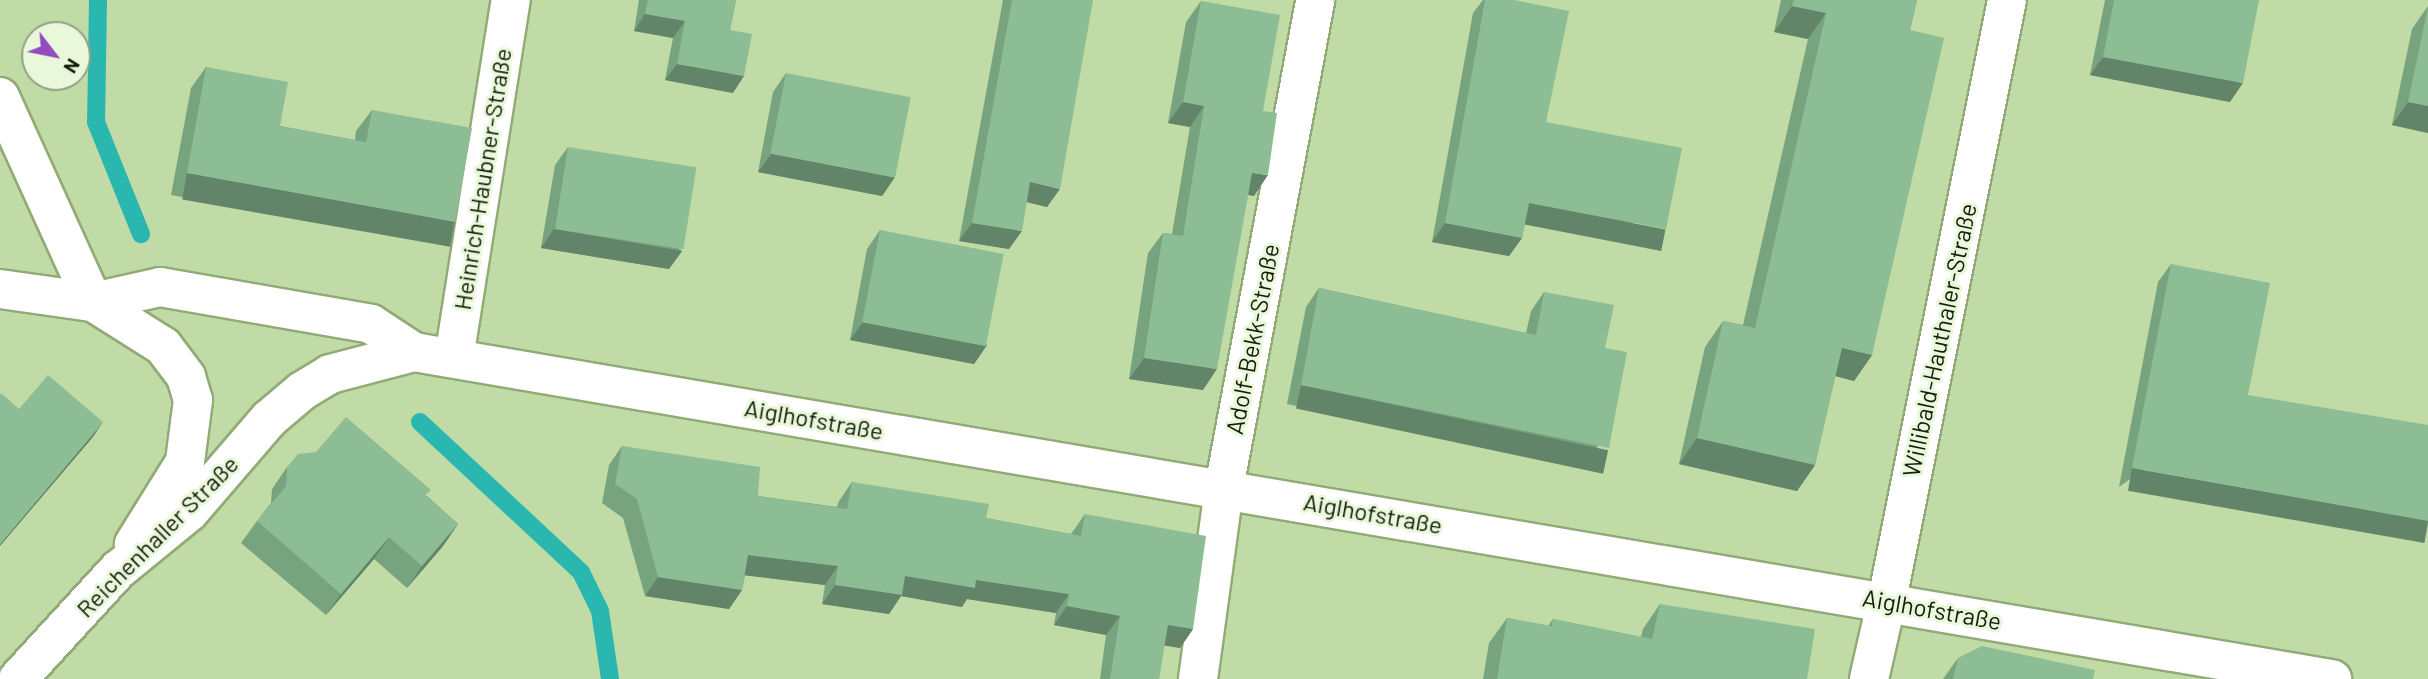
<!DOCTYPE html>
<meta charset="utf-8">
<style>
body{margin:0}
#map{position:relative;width:2428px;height:679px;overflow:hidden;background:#c0dba5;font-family:Barlow,sans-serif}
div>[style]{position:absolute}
.stream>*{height:18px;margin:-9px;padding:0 9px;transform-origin:9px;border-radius:9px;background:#29b7af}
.roads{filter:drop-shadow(2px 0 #91aa76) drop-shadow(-2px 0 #91aa76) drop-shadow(0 2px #91aa76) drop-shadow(0 -2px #91aa76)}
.minor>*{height:38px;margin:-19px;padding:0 19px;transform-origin:19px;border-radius:19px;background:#fff}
.tertiary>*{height:38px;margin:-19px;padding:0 19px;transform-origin:19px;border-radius:19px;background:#fff}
.wall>*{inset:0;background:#78a37f}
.shaded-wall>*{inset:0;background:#628468;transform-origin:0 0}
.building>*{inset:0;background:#8cbd94;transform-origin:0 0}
span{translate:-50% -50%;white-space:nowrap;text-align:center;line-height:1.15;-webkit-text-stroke:6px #e9f7db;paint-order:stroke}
.street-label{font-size:24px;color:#141d09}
.north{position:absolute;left:21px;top:21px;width:70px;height:70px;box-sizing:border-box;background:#e9f7db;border:2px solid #94a087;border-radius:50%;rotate:122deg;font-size:19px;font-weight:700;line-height:28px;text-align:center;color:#141d09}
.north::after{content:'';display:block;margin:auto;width:24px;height:32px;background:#914cc0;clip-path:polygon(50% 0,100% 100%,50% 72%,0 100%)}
</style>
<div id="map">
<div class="stream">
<i style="left:98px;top:0;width:122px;rotate:90.9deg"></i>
<i style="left:96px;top:122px;width:121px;rotate:68.1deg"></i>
<i style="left:420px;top:422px;width:220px;rotate:43deg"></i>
<i style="left:581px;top:572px;width:43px;rotate:64deg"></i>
<i style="left:600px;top:611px;width:69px;rotate:81.6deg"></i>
</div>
<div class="roads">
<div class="minor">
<i style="left:0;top:97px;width:225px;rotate:65.6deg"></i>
<i style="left:454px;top:358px;width:363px;rotate:-81deg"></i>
<i style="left:1887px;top:600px;width:612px;rotate:-78.69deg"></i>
<i style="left:1198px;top:679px;width:193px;rotate:-82.2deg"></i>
<i style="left:1224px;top:488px;width:496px;rotate:-79.4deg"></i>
</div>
<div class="tertiary">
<i style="left:0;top:289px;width:94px;rotate:8deg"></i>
<i style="left:93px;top:302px;width:69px;rotate:-12.6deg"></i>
<i style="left:160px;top:287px;width:214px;rotate:9.9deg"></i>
<i style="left:371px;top:324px;width:51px;rotate:33.1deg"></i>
<i style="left:93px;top:302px;width:83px;rotate:32.2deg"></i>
<i style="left:163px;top:346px;width:39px;rotate:53deg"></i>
<i style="left:186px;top:377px;width:24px;rotate:73deg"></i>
<i style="left:193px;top:400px;width:63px;rotate:97.4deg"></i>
<i style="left:185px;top:462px;width:97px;rotate:121.9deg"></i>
<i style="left:18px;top:679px;width:148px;rotate:-47.5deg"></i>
<i style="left:118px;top:570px;width:92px;rotate:-39.2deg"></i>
<i style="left:189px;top:512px;width:123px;rotate:-49.3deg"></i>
<i style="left:269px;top:419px;width:43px;rotate:-40.3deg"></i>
<i style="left:302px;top:391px;width:33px;rotate:-31deg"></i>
<i style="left:330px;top:374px;width:87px;rotate:-14.7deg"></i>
<i style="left:414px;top:352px;width:1946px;rotate:9.68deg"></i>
<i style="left:1869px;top:679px;width:81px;rotate:-77.2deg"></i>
</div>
</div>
<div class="wall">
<i style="clip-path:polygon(639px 0,736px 0,730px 30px,733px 93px,665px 80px,673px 38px,634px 31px)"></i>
<i style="clip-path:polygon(1003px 0,1093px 0,1047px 207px,1027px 202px,1009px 249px,959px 241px)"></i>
<i style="clip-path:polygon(1483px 0,1514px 0,1546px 122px,1653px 247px,1525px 223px,1522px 238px,1509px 256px,1432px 242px,1473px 13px)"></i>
<i style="clip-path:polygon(1781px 0,1917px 0,1910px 30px,1872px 355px,1854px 381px,1835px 376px,1815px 465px,1797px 491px,1679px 464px,1705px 347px,1723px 321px,1743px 325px,1808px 39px,1774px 32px)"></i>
<i style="clip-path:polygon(2105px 0,2259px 0,2230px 102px,2090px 75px)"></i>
<i style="clip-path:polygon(1201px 1px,1263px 111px,1254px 196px,1248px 195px,1203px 390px,1129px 379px,1148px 253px,1163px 233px,1172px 234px,1190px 127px,1168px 123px,1186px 22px)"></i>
<i style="clip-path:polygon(2428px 6px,2428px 133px,2392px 125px,2412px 29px)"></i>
<i style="clip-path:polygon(206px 67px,280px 126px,355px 140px,356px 131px,372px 110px,455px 222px,439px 243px,171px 195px,191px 88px)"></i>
<i style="clip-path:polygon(786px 73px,895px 177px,882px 196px,758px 172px,773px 92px)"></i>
<i style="clip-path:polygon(568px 147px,682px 251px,669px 269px,541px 248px,555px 165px)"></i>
<i style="clip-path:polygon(880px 230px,987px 345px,974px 364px,850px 340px,867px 249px)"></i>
<i style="clip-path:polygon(2171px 264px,2248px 395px,2119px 487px,2158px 282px)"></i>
<i style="clip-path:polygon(1319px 288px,1526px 333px,1531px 311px,1544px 292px,1605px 348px,1596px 466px,1287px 404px,1306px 307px)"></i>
<i style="clip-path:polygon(622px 446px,758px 496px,837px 507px,839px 501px,852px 482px,986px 518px,1071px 534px,1085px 514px,1193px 629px,1180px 648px,1164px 645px,1159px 679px,1100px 679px,1106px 635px,1054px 625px,1056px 613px,967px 599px,962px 607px,901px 596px,889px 614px,822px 604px,825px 585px,745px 575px,742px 590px,729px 609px,645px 596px,623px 518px,602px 503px,609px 465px)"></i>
<i style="clip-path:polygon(287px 467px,427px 496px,458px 524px,443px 546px,407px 588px,374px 559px,326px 615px,241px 543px,257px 521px,271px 503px,272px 489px)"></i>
<i style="clip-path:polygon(1660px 604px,1807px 679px,1483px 679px,1489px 643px,1507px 618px,1548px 626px,1553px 619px,1641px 637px,1643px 629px)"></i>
<i style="clip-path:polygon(1958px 658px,2093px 679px,1943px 679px)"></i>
</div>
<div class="shaded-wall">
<i style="clip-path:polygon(1792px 6px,1826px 13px,1808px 39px,1774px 32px)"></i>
<i style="clip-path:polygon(645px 14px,685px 21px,673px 38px,634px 31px)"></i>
<i style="clip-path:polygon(2103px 57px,2243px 83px,2230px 102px,2090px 75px)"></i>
<i style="clip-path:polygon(677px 64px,744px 76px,733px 93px,665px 80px)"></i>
<i style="clip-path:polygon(1183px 102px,1204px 106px,1190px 127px,1168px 123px)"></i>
<i style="clip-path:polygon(2408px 102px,2428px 106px,2428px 133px,2392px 125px)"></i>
<i style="clip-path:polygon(771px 154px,895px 177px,882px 196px,758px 172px)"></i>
<i style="left:187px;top:173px;width:272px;height:27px;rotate:10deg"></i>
<i style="clip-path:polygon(1252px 173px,1268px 175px,1254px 196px,1238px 193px)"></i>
<i style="clip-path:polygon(1030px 182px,1060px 189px,1047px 207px,1018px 200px)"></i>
<i style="left:1529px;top:203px;width:139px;height:22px;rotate:11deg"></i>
<i style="clip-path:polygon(972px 223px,1022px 231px,1009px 249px,959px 241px)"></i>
<i style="clip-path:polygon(1445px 223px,1522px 238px,1509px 256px,1432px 242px)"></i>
<i style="clip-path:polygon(554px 229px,682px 251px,669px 269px,541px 248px)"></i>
<i style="clip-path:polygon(863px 322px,987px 345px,974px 364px,850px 340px)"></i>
<i style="clip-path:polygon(1842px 348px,1872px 355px,1854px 381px,1824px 373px)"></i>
<i style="clip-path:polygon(1144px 358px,1217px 369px,1203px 390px,1129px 379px)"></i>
<i style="left:1301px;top:385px;width:314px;height:24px;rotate:12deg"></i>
<i style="clip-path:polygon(103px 422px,93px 437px,0 546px,0 544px)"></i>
<i style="clip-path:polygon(1697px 438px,1815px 465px,1797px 491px,1679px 464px)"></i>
<i style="left:2132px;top:468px;width:301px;height:23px;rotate:10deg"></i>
<i style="clip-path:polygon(458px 524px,443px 546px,407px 588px,422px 566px)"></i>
<i style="clip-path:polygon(389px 537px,374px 559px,326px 615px,341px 594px)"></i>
<i style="clip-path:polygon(748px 555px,838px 566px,825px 585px,734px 574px)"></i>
<i style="clip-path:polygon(905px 576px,976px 580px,1069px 594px,1056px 613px,967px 599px,962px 607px,901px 596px,889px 614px,822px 604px,835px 585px)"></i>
<i style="clip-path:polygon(658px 577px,742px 590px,729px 609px,645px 596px)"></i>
<i style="clip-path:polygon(1067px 606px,1120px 616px,1106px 635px,1054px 625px)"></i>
<i style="clip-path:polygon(1168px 625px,1193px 629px,1180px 648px,1155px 644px)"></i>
</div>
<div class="building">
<i style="clip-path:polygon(648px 0,736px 0,730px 30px,752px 34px,744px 76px,677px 64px,685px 21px,645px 14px)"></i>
<i style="clip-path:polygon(1012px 0,1093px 0,1060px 189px,1030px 182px,1022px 231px,972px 223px)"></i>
<i style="clip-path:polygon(1485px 0,1514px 0,1569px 11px,1546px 122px,1682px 148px,1666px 229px,1529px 203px,1522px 238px,1445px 223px)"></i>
<i style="clip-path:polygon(1794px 0,1917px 0,1910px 30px,1944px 38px,1872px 355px,1842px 348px,1815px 465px,1697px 438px,1723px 321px,1755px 328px,1826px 13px,1792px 6px)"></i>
<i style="clip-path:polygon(2114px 0,2259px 0,2243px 83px,2103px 57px)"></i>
<i style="clip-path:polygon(1201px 1px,1280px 15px,1263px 111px,1277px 113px,1268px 175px,1252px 173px,1217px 369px,1144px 358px,1163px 233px,1183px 236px,1204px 106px,1183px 102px)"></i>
<i style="clip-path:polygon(2428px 7px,2428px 106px,2408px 102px)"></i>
<i style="clip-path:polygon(206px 67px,288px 82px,280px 126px,366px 142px,372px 110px,472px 128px,455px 222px,187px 173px)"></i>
<i style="left:786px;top:73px;width:127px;height:82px;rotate:11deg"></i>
<i style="left:568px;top:147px;width:130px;height:83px;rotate:9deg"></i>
<i style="left:880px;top:230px;width:126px;height:94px;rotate:11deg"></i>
<i style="clip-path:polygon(2171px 264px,2270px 283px,2248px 395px,2428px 425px,2428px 521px,2132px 468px)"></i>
<i style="clip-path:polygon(1319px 288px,1536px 335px,1544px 292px,1614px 305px,1605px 348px,1627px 352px,1609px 448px,1301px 385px)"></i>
<i style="clip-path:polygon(48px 375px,103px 422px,0 544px,0 395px,1px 393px,19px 409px)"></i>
<i style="clip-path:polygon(346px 417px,431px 490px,425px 495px,458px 524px,422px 566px,389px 537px,341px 594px,257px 521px,286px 486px,287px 467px,298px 454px,316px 452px)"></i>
<i style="clip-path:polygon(622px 446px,760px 467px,758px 496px,847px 509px,852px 482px,989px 504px,986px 518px,1081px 536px,1085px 514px,1206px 536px,1193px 629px,1168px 625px,1159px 679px,1110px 679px,1120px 616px,1067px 606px,1069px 594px,976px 580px,975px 588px,905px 576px,902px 595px,835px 585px,838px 566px,748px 555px,742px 590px,658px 577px,637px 499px,615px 484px)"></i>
<i style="clip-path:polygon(1660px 604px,1815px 629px,1807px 679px,1497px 679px,1507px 618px,1552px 626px,1553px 619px,1652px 639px)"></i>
<i style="clip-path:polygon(1982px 646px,2095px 670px,2093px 679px,1953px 679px,1958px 658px)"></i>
</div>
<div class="street-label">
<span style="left:482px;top:179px;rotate:-81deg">Heinrich-Haubner-Straße</span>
<span style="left:1252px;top:339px;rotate:-79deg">Adolf-Bekk-Straße</span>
<span style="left:1939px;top:340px;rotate:-78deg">Willibald-Hauthaler-Straße</span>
<span style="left:814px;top:419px;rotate:10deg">Aiglhofstraße</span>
<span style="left:1373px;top:513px;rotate:10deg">Aiglhofstraße</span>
<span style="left:157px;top:536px;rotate:-45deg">Reichenhaller Straße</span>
<span style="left:1932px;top:609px;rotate:10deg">Aiglhofstraße</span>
</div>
<div class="north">N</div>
</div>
